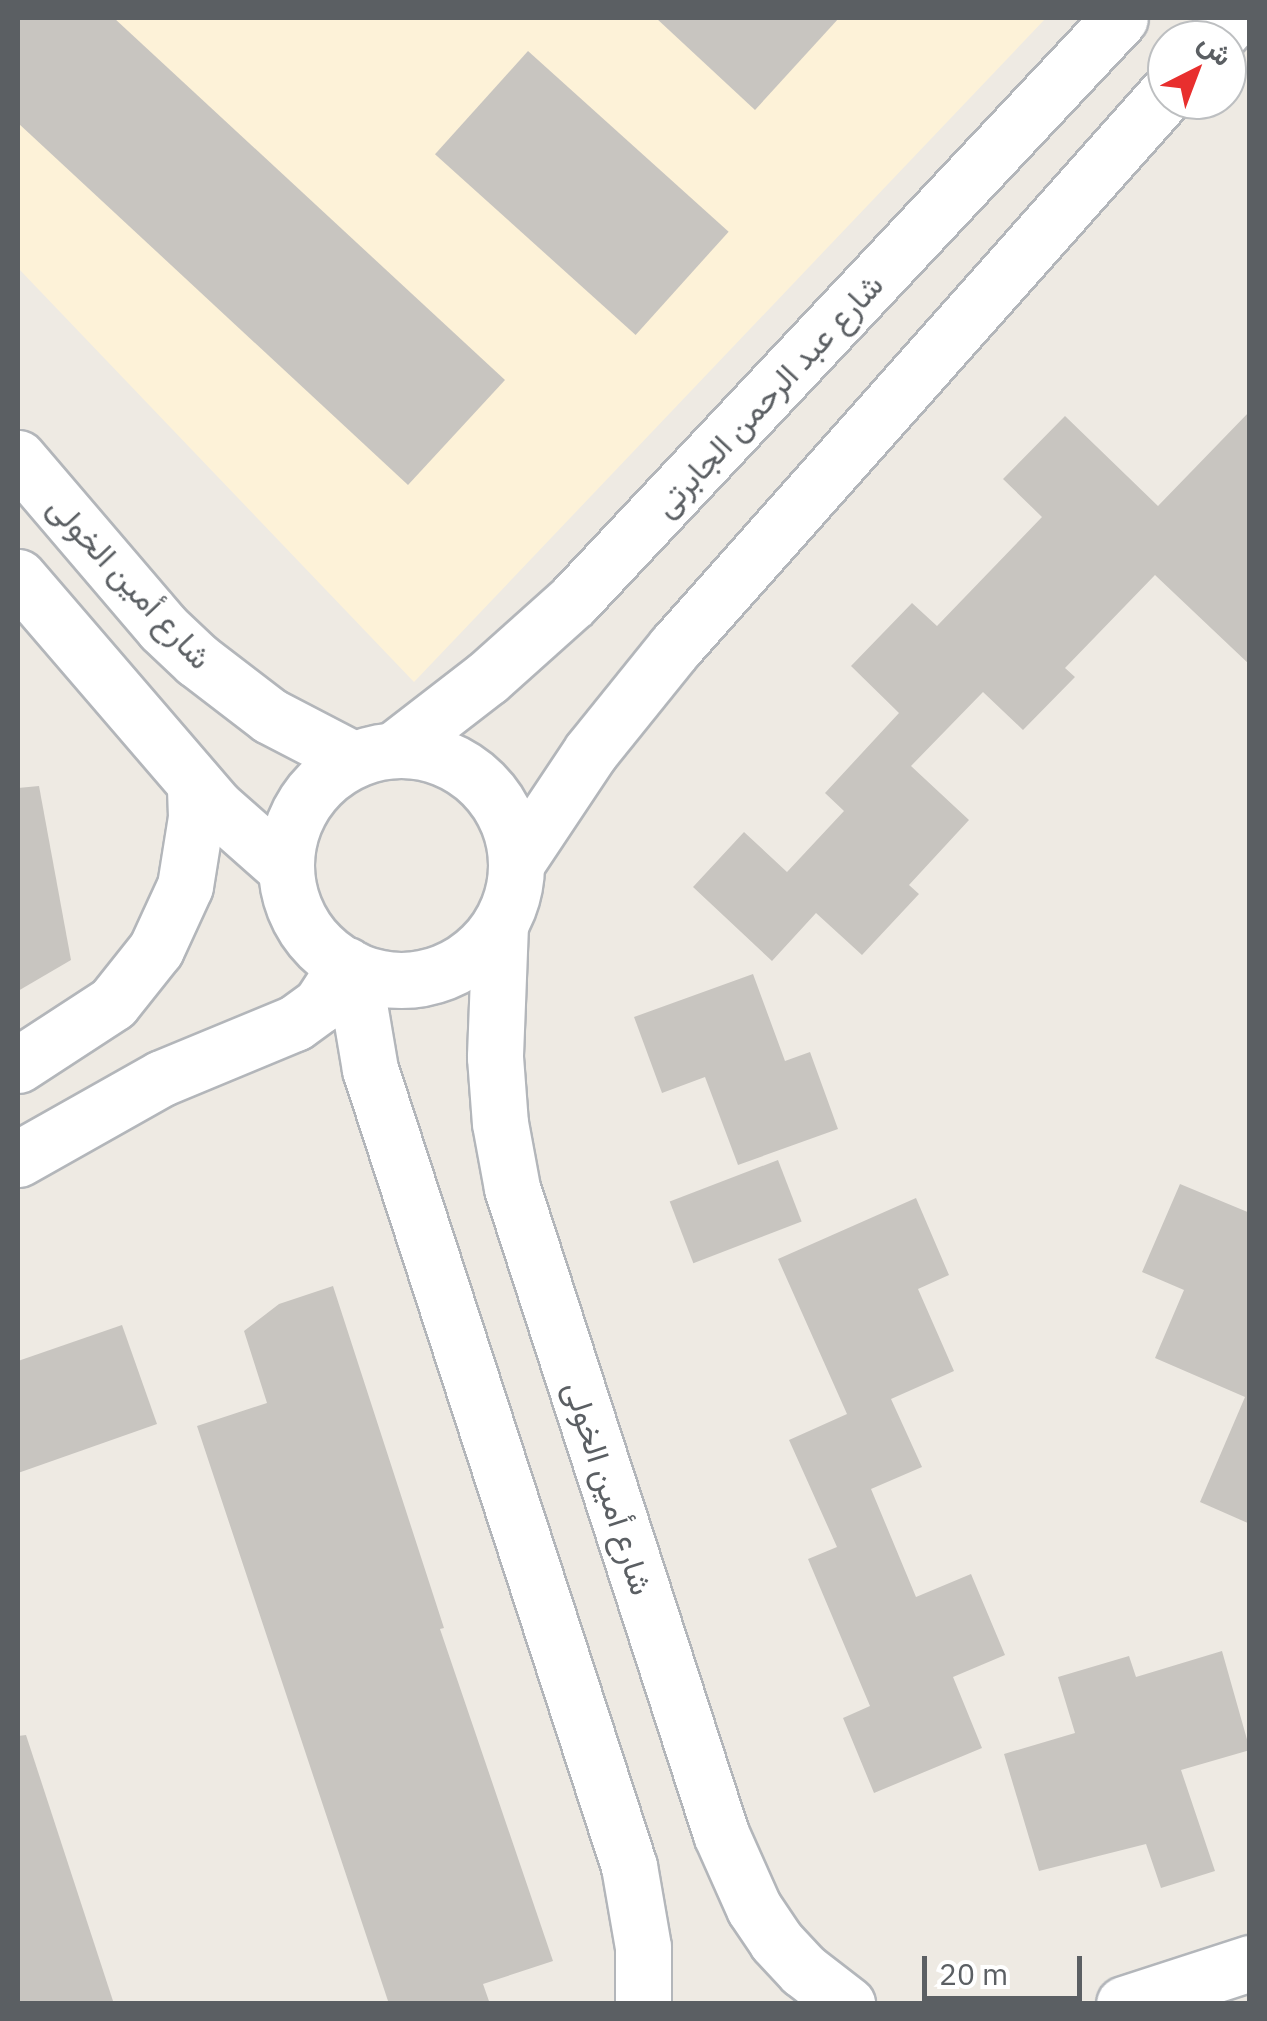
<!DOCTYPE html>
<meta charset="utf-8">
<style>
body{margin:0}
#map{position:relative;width:1267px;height:2021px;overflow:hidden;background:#eeeae3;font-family:"IBM Plex Sans",Vazirmatn,sans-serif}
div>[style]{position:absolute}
.commercial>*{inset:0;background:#fdf2d8}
.building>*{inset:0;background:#c8c5c0;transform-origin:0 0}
.roads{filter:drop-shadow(2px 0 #b3b6ba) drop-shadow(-2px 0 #b3b6ba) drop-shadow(0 2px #b3b6ba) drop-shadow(0 -2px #b3b6ba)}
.street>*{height:55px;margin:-27.5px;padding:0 27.5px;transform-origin:27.5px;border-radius:27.5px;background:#fff}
.street>.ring{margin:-27.5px;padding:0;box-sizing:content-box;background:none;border:55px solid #fff;border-radius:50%}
.secondary>*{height:55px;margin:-27.5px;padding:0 27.5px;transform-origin:27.5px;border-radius:27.5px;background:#fff}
span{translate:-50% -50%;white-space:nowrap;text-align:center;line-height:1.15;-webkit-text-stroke:9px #fff;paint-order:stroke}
.street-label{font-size:32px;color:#5b5f63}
.frame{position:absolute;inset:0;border:20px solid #5b5f63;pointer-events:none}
.north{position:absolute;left:1147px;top:20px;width:100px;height:100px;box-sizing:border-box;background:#fff;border:2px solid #bdbfc1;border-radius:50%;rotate:42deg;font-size:28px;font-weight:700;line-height:40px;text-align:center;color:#5b5f63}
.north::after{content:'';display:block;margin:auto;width:35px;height:45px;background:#e82f2e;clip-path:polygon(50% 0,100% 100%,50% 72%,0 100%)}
.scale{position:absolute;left:922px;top:1956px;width:160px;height:45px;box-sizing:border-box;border:5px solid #5b5f63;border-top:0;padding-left:12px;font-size:30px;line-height:35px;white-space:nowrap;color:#5b5f63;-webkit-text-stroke:8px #fff;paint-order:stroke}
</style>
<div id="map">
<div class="commercial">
<i style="clip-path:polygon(18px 18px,1046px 18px,414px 682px,18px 268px)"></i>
</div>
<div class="building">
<i style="clip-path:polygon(18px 18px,114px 18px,505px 380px,408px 485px,18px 123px)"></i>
<i style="clip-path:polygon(656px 18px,839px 18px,755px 110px)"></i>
<i style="left:528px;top:51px;width:270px;height:139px;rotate:42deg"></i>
<i style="clip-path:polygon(1250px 411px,1250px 665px,1155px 575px,1065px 668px,1075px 677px,1023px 730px,983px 692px,911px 766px,969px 820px,909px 885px,919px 894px,862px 955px,816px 913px,772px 961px,693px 887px,744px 832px,787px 872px,844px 811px,825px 793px,899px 713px,851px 666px,912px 603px,937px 626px,1042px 517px,1003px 479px,1065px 416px,1158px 506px)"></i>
<i style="clip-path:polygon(39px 786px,71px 960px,18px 991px,18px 788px)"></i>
<i style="clip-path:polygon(753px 974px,785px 1061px,810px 1052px,838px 1129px,738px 1165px,705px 1077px,662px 1093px,634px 1017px)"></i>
<i style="left:778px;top:1160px;width:66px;height:116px;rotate:69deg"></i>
<i style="clip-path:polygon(1180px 1184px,1250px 1213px,1250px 1524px,1200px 1502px,1245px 1397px,1155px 1358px,1184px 1290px,1142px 1272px)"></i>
<i style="clip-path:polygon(916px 1198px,949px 1275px,918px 1289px,954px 1371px,891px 1399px,922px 1467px,871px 1489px,916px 1597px,971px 1574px,1005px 1655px,953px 1677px,982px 1748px,874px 1793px,843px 1718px,870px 1706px,808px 1559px,837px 1547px,789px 1440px,847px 1414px,778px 1259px)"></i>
<i style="clip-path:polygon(333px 1286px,444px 1628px,440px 1629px,553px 1961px,483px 1984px,490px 2004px,389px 2004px,197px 1426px,267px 1403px,244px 1331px,279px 1304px)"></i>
<i style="clip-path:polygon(122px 1325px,157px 1424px,18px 1473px,18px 1361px)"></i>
<i style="clip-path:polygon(1222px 1651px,1250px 1750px,1181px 1770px,1215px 1871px,1161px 1888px,1146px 1844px,1039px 1871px,1004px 1754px,1075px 1733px,1058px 1677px,1129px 1656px,1136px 1677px)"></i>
<i style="clip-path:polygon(26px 1735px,114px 2004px,18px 2004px,18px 1736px)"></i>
</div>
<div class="roads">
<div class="street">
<i style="left:1214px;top:40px;width:30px;rotate:-48deg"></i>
<i style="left:18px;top:458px;width:223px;rotate:49.5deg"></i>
<i style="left:163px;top:628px;width:47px;rotate:43.3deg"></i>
<i style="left:197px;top:660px;width:92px;rotate:37.5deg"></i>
<i style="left:270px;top:716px;width:93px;rotate:27.4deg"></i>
<i style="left:18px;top:577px;width:303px;rotate:49.3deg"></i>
<i style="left:216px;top:807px;width:92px;rotate:41.5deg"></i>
<i style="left:395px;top:749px;width:116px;rotate:-37.7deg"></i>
<i style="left:487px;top:678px;width:115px;rotate:-41.8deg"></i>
<i style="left:573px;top:601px;width:799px;rotate:-46.82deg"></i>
<i class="ring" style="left:286px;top:750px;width:175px;height:175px"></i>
<i style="left:517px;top:862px;width:133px;rotate:-56.3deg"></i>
<i style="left:591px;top:751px;width:134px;rotate:-51.1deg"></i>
<i style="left:675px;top:647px;width:741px;rotate:-48.39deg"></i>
<i style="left:500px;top:925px;width:132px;rotate:92.2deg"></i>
<i style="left:495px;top:1057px;width:66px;rotate:85.7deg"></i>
<i style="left:500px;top:1123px;width:66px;rotate:79.5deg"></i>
<i style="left:512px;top:1188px;width:679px;rotate:72.07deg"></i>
<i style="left:721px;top:1834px;width:81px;rotate:66deg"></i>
<i style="left:754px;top:1908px;width:40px;rotate:56deg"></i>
<i style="left:776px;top:1941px;width:40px;rotate:47deg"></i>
<i style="left:803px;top:1970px;width:56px;rotate:37.7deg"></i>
<i style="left:353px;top:969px;width:101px;rotate:80.4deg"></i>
<i style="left:370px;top:1069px;width:838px;rotate:72deg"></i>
<i style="left:629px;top:1866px;width:82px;rotate:80.2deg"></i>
<i style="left:643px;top:1947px;width:57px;rotate:90deg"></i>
<i style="left:18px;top:1065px;width:113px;rotate:-33.1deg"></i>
<i style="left:113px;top:1003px;width:69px;rotate:-51.5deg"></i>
<i style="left:156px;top:949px;width:69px;rotate:-65.3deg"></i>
<i style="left:185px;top:886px;width:70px;rotate:-80.9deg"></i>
<i style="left:196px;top:817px;width:34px;rotate:-92deg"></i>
<i style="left:18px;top:1159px;width:165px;rotate:-29.4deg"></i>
<i style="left:162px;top:1078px;width:144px;rotate:-22.5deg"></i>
<i style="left:295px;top:1023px;width:31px;rotate:-36deg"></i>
<i style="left:320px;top:1005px;width:48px;rotate:-57deg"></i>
</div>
<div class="secondary">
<i style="left:1124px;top:2004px;width:133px;rotate:-18deg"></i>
</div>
</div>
<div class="street-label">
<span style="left:768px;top:395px;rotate:-47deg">شارع عبد الرحمن الجابرتى</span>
<span style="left:130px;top:582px;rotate:47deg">شارع أمين الخولى</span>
<span style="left:609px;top:1488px;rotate:72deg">شارع أمين الخولى</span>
</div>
<div class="frame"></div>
<div class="north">ش</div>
<div class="scale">20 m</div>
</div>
